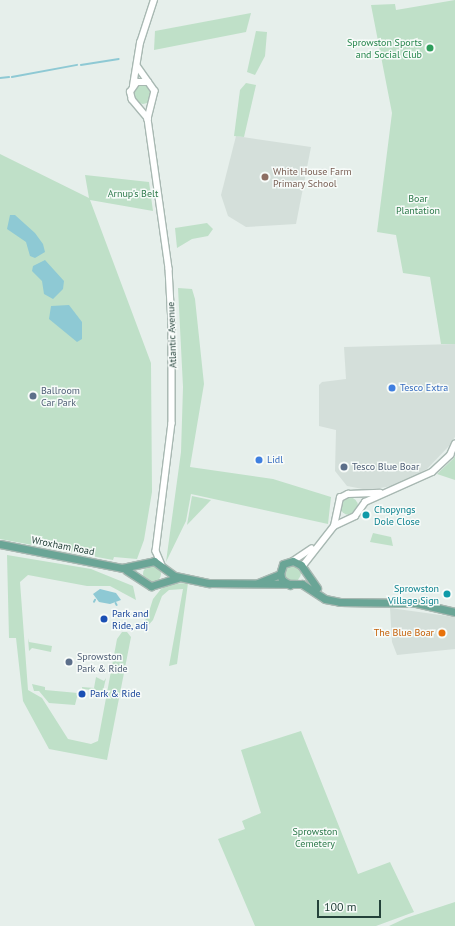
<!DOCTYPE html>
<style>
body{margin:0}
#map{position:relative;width:455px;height:926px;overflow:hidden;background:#e6efeb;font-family:"PT Sans",sans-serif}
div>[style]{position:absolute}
.built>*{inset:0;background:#d4dfda}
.green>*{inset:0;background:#bfe0c8}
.round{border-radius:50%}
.water>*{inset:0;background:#8ec9d4}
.stream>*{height:1.5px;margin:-0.75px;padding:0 0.75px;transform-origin:0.75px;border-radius:0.75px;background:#8ec9d4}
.roads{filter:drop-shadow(1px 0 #a8b8b2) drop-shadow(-1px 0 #a8b8b2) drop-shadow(0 1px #a8b8b2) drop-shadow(0 -1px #a8b8b2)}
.tertiary>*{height:5.5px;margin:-2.75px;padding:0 2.75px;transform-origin:2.75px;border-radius:2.75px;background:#fff}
.primary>*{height:7px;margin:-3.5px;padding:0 3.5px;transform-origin:3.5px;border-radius:3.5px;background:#6aa596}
.dots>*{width:11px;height:11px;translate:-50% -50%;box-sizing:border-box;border:2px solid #f7fbf9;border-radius:50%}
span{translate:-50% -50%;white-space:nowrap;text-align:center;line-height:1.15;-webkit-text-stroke:3px #f7fbf9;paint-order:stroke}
.leisure-label{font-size:10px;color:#27864d}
.right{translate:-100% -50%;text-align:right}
.education-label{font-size:10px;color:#785e54}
.left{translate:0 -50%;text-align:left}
.park-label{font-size:10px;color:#2d7a4b}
.street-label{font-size:10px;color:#24423a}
.shop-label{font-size:10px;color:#366cbe}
.service-label{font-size:10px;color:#4e5e75}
.culture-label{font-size:10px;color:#0d838f}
.transit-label{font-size:10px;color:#164399}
.food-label{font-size:10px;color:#c56008}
.scale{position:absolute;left:317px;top:900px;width:64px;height:18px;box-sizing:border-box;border:2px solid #24423a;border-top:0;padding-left:5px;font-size:12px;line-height:14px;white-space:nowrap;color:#24423a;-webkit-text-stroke:3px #f7fbf9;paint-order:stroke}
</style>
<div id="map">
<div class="built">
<i style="clip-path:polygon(236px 136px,311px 147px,296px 224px,246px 227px,228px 216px,221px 195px)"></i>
<i style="clip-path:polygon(455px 344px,455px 437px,449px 446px,427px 469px,398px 485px,368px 490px,347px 486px,335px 471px,336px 430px,319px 426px,319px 385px,322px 382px,346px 379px,344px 347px)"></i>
<i style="clip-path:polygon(390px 608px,455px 617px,455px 649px,397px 655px,392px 642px)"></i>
</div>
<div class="green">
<i style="clip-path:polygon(455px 0,455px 344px,441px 344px,430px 277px,403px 273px,396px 235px,377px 232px,392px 113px,371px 5px,395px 4px,396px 10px)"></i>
<i style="clip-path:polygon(251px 13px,246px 32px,154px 50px,155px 31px)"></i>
<i style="clip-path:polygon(256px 31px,267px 32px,265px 56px,255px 75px,247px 72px)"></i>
<i style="clip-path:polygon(246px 83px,256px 85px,244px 137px,234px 136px,240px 90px)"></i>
<i class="round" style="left:133px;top:84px;width:20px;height:20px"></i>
<i style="clip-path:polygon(0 154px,89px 198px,85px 175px,149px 182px,153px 211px,90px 200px,151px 363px,152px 492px,144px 540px,137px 559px,114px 557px,113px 560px,0 539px)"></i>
<i style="clip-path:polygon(207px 223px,213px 229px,208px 236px,192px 239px,177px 248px,175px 228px)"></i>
<i style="clip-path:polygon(178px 288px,192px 289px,195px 299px,204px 384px,190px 467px,273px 479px,331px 497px,328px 524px,191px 494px,186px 521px,166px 562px,181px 452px,183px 387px)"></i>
<i style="clip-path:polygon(455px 456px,455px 480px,437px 474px,453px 459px)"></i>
<i style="clip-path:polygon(192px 496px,211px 500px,187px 525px)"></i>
<i class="round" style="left:340px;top:497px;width:18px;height:18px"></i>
<i style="clip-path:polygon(373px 533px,391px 537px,393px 546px,370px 542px)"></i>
<i style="clip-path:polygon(7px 555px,91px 569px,133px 586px,136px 600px,110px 586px,87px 586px,28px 575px,20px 582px,28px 690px,42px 698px,68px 739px,91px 744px,98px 741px,117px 639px,122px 632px,127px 632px,131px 637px,107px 760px,49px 749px,23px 701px,16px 638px,9px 638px)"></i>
<i class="round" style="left:283px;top:564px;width:18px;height:18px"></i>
<i class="round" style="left:143px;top:565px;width:18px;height:18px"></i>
<i style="clip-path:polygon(188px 583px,177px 664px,169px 666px,183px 589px,169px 590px,162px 596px,153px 620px,144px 630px,140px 625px,147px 618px,153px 599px,161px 589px,170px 584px)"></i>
<i style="clip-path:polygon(28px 638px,29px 642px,52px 646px,51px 652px,32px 648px,29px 651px)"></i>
<i style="clip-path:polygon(96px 677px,104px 681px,106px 678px,103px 691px,82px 689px,82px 687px,94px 688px)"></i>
<i style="clip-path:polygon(32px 684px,45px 687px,45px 690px,78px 693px,75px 705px,49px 703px,39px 691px,34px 691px)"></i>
<i style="clip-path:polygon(301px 731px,358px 874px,390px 862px,414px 912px,376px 926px,255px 926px,218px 839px,245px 829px,242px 821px,261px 813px,241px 750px)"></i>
<i style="clip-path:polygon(455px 902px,455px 926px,389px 926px,406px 918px)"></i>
</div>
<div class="water">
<i style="clip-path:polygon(10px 215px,15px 215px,35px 233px,43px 244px,45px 252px,35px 258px,30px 256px,26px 242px,7px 229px)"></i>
<i style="clip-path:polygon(45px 260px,64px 281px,63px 289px,53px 299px,44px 294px,42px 281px,32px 271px,33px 266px)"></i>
<i style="clip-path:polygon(69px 305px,82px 322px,82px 339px,77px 342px,49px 319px,51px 306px)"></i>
<i style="clip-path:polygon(100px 589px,116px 593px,121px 600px,110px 604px,99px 602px,93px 594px)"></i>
</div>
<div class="stream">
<i style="left:81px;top:65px;width:38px;rotate:-9deg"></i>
<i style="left:12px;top:77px;width:66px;rotate:-10.5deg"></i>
<i style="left:0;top:78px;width:9px;rotate:-6deg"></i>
<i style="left:94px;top:602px;width:2px;rotate:-63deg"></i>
<i style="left:116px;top:603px;width:2px;rotate:63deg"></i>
</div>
<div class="roads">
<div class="tertiary">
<i style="left:138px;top:67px;width:29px;rotate:55deg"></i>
<i style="left:155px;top:91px;width:29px;rotate:104deg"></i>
<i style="left:148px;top:119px;width:151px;rotate:82deg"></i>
<i style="left:169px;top:269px;width:55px;rotate:86.9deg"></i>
<i style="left:172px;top:324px;width:99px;rotate:90deg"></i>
<i style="left:172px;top:423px;width:129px;rotate:97.1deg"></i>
<i style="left:156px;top:551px;width:15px;rotate:67deg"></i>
<i style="left:133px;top:86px;width:44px;rotate:-80.8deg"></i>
<i style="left:140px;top:43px;width:45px;rotate:-72deg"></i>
<i style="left:148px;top:119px;width:25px;rotate:-130deg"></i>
<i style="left:132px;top:100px;width:8px;rotate:-104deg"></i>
<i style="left:130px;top:92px;width:12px;rotate:-55deg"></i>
<i style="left:137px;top:82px;width:11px"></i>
<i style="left:334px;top:526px;width:23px;rotate:-25deg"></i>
<i style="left:355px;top:516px;width:17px;rotate:-54deg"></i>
<i style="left:365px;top:502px;width:73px;rotate:-24.1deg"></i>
<i style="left:432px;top:472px;width:25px;rotate:-43deg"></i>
<i style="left:450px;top:455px;width:12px;rotate:-66deg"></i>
<i style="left:293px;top:561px;width:22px;rotate:-34deg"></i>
<i style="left:302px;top:567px;width:52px;rotate:-52deg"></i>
<i style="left:334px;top:526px;width:29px;rotate:-78deg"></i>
<i style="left:340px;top:498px;width:9px;rotate:-27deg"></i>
<i style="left:348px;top:494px;width:32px;rotate:-2deg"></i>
</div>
<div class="primary">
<i style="left:0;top:544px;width:124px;rotate:11.1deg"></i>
<i style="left:122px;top:568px;width:33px;rotate:-12deg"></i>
<i style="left:154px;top:561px;width:26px;rotate:36deg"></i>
<i style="left:175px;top:576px;width:35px;rotate:12deg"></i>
<i style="left:209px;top:583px;width:93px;rotate:0.6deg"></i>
<i style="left:302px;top:584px;width:27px;rotate:33deg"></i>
<i style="left:325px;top:599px;width:15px;rotate:11deg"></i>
<i style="left:340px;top:602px;width:76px;rotate:0.8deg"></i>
<i style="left:416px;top:603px;width:40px;rotate:13deg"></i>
<i style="left:126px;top:570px;width:30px;rotate:33deg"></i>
<i style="left:151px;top:586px;width:28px;rotate:-17deg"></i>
<i style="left:258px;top:583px;width:24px;rotate:-22deg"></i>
<i style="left:290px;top:585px;width:9px;rotate:-148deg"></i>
<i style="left:282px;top:580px;width:6px;rotate:-108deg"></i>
<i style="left:280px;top:574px;width:10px;rotate:-73deg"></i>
<i style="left:283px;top:564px;width:10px;rotate:-17deg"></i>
<i style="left:293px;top:561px;width:9px;rotate:27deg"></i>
<i style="left:301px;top:565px;width:28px;rotate:55deg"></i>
</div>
</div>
<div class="dots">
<i style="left:430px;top:48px;background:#2e9e5b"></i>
<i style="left:265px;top:177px;background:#8d6e63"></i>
<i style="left:392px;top:388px;background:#3f7fe0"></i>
<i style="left:33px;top:396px;background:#5c6f8a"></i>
<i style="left:259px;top:460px;background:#3f7fe0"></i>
<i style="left:344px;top:467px;background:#5c6f8a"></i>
<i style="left:366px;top:515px;background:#0f9aa8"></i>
<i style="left:447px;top:594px;background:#0f9aa8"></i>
<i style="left:104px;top:619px;background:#1a4fb4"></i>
<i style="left:442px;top:633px;background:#e8710a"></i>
<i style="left:69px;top:662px;background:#5c6f8a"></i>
<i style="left:82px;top:694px;background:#1a4fb4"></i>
</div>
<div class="leisure-label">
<span class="right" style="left:422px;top:48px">Sprowston Sports<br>and Social Club</span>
</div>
<div class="education-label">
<span class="left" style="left:273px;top:177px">White House Farm<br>Primary School</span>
</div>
<div class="park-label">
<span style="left:133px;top:194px">Arnup's Belt</span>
<span style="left:418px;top:204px">Boar<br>Plantation</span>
<span style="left:315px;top:837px">Sprowston<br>Cemetery</span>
</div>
<div class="street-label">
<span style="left:172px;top:335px;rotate:-92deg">Atlantic Avenue</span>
<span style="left:63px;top:546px;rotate:11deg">Wroxham Road</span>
</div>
<div class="shop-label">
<span class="left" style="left:400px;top:388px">Tesco Extra</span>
<span class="left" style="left:267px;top:460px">Lidl</span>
</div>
<div class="service-label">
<span class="left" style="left:41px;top:396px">Ballroom<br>Car Park</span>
<span class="left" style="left:352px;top:467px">Tesco Blue Boar</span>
<span class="left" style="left:77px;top:662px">Sprowston<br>Park &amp; Ride</span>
</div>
<div class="culture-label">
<span class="left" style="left:374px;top:515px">Chopyngs<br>Dole Close</span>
<span class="right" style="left:439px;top:594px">Sprowston<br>Village Sign</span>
</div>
<div class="transit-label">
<span class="left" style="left:112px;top:619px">Park and<br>Ride, adj</span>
<span class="left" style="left:90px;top:694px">Park &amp; Ride</span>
</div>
<div class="food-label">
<span class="right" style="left:434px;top:633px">The Blue Boar</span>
</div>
<div class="scale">100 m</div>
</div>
